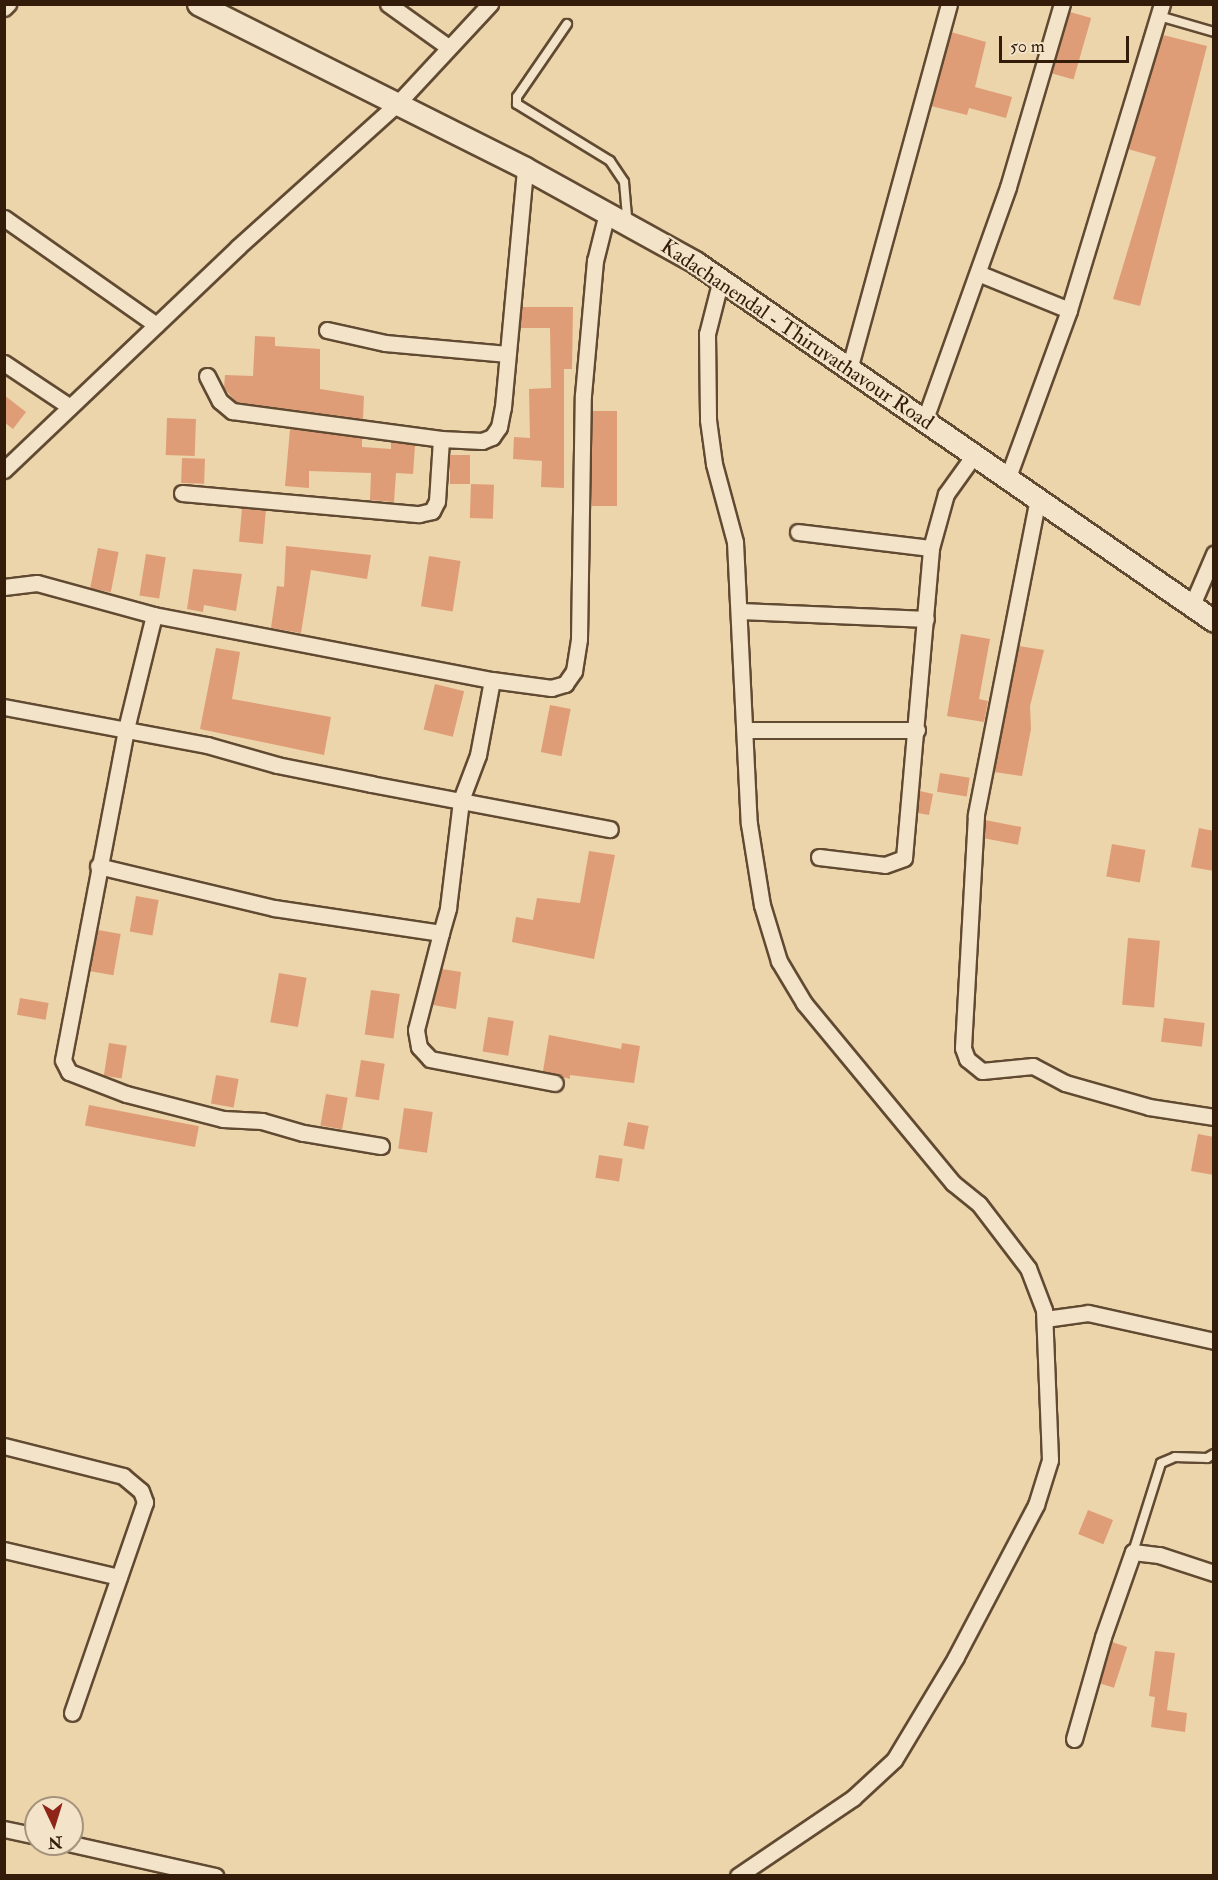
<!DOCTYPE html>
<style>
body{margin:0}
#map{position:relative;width:1218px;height:1880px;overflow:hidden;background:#ecd4ab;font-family:"IM FELL Double Pica",serif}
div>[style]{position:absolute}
.building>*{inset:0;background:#df9d77;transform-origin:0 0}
.roads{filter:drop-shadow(2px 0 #614a32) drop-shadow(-2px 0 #614a32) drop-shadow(0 2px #614a32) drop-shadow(0 -2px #614a32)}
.lane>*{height:8px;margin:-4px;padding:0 4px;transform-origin:4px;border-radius:4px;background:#f3e3c8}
.street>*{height:15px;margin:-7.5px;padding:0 7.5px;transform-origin:7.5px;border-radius:7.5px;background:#f3e3c8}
.secondary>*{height:21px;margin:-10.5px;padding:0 10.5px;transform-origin:10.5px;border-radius:10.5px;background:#f3e3c8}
span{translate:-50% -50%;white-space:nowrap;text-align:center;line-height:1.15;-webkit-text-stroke:4.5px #f3e3c8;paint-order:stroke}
.street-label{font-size:21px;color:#331c0a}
.frame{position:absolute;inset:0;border:6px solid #331c0a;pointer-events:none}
.north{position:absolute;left:24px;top:1796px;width:60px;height:60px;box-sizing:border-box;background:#f3e3c8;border:2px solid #a6937c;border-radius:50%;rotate:176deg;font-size:16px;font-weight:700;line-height:24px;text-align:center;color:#331c0a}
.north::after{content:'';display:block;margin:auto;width:21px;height:27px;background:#8f2418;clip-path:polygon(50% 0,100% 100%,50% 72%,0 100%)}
.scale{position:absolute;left:999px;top:36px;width:130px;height:27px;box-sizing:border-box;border:3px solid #331c0a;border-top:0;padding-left:8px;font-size:18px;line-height:21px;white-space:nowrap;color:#331c0a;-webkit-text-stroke:4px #f3e3c8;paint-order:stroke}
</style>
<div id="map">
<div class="building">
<i style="left:1070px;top:12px;width:22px;height:64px;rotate:16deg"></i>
<i style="clip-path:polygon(951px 32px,986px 42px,975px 87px,1012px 97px,1006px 118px,969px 108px,967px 115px,931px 106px)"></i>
<i style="clip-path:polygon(1163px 35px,1207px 46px,1140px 306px,1113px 299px,1156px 157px,1128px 149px)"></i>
<i style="clip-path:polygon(522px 307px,573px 307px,572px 369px,564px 369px,564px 488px,541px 487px,542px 461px,513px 459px,514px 437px,530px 438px,529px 389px,551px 388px,550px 328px,520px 328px)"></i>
<i style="clip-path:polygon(255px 336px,275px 337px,275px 346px,320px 349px,320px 389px,364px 396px,363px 419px,236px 402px,224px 388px,225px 375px,253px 376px)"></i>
<i style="clip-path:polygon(4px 395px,26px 412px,13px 429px,4px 422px)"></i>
<i style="left:592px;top:411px;width:25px;height:95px"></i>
<i style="left:167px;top:418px;width:29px;height:37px;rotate:2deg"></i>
<i style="clip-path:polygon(290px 429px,362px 438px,362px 447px,391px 449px,391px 442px,415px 445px,413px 474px,396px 473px,394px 502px,370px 500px,371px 473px,309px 471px,309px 488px,285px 486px)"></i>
<i style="left:450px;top:455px;width:20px;height:29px"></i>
<i style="left:182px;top:458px;width:23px;height:25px;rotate:2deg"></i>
<i style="left:471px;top:484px;width:23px;height:34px;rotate:2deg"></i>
<i style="left:242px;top:508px;width:24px;height:34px;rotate:5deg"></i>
<i style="clip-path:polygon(286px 546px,371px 555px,367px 579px,311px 570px,301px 633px,271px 628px,277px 586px,284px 587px)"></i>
<i style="left:98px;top:548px;width:21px;height:41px;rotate:11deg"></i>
<i style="left:146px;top:554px;width:20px;height:42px;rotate:9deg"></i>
<i style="left:429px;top:556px;width:32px;height:51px;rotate:9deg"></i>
<i style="clip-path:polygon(193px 569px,242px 574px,236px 611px,204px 605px,203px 612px,187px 609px)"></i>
<i style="clip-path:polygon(961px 634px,990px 639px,979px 699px,988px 701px,984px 722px,947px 716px)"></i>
<i style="clip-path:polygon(1019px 646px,1044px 650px,1030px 706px,1031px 729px,1022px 776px,994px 772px)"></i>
<i style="clip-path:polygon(216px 648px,240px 652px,232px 699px,331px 717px,324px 755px,200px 729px)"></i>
<i style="left:435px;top:684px;width:30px;height:47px;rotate:14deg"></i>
<i style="left:550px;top:705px;width:21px;height:48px;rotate:11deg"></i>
<i style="left:940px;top:773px;width:30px;height:19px;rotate:9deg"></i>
<i style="clip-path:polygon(920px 791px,933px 794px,929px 815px,918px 813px)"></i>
<i style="left:985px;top:820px;width:37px;height:18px;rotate:11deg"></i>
<i style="clip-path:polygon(1199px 828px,1214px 831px,1214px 871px,1191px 867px)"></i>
<i style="left:1112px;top:844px;width:34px;height:33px;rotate:10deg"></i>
<i style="clip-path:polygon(589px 851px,615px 855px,594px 959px,512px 942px,516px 917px,533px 920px,537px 898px,580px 903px)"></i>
<i style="left:136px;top:896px;width:23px;height:36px;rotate:10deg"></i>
<i style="left:98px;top:930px;width:23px;height:42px;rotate:10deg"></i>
<i style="left:1128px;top:938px;width:32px;height:67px;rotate:5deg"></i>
<i style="clip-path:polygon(442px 969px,461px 972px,456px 1009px,433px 1005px)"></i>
<i style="left:279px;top:973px;width:28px;height:50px;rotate:10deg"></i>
<i style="left:371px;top:990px;width:29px;height:45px;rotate:8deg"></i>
<i style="left:20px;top:998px;width:29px;height:17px;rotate:10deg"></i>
<i style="left:488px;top:1017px;width:26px;height:35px;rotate:9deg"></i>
<i style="left:1164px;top:1018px;width:41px;height:24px;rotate:7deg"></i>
<i style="clip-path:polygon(549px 1035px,621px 1049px,622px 1043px,640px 1046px,634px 1083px,570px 1075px,570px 1079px,543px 1071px)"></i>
<i style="left:109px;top:1043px;width:18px;height:33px;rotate:9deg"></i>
<i style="left:361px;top:1060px;width:24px;height:37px;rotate:9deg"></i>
<i style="left:216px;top:1075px;width:23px;height:29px;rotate:10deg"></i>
<i style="left:326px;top:1094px;width:22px;height:32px;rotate:10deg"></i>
<i style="left:89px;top:1105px;width:112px;height:21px;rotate:11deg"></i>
<i style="left:404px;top:1108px;width:29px;height:41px;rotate:8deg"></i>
<i style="left:628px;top:1122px;width:21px;height:24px;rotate:11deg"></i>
<i style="clip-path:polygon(1198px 1134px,1214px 1137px,1214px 1175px,1191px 1171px)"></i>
<i style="left:599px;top:1155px;width:24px;height:23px;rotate:9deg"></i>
<i style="left:1088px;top:1510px;width:27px;height:26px;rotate:22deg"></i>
<i style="left:1112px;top:1642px;width:16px;height:43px;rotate:18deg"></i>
<i style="clip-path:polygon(1155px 1651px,1175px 1653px,1167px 1710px,1187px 1713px,1185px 1732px,1151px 1727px,1155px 1697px,1149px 1696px)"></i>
</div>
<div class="roads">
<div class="lane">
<i style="left:1159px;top:16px;width:57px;rotate:16.2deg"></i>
<i style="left:567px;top:24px;width:88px;rotate:124.4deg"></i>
<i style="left:517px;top:97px;width:7px;rotate:90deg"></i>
<i style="left:517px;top:104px;width:109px;rotate:31.5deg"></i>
<i style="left:610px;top:161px;width:25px;rotate:56deg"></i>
<i style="left:624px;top:182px;width:38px;rotate:85deg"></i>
<i style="left:1133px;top:1552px;width:93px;rotate:-72.5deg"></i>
<i style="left:1161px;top:1463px;width:15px;rotate:-23deg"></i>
<i style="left:1175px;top:1457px;width:32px;rotate:2deg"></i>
<i style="left:1207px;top:1458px;width:8px;rotate:-30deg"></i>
</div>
<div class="street">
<i style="left:388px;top:4px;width:74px;rotate:35.6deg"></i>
<i style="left:4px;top:8px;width:6px;rotate:-45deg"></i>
<i style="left:4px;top:218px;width:186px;rotate:35.1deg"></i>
<i style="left:978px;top:273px;width:98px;rotate:22.1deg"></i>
<i style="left:1069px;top:310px;width:320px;rotate:-73.1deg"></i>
<i style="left:721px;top:279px;width:57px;rotate:104.3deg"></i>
<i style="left:707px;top:334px;width:86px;rotate:89.3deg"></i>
<i style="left:708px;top:420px;width:44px;rotate:82.2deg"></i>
<i style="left:714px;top:464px;width:81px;rotate:74.9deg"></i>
<i style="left:735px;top:542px;width:282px;rotate:87.2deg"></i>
<i style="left:749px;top:824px;width:82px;rotate:80.9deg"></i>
<i style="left:762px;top:905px;width:59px;rotate:73.1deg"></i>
<i style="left:779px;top:961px;width:49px;rotate:59.2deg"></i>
<i style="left:804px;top:1003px;width:234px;rotate:50.4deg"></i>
<i style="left:953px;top:1183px;width:33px;rotate:39deg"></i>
<i style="left:979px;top:1204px;width:81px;rotate:52.6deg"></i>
<i style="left:1028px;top:1268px;width:45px;rotate:69.1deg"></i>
<i style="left:1044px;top:1310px;width:150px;rotate:87.7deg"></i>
<i style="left:1050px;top:1460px;width:47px;rotate:107.3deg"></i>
<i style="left:1036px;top:1505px;width:172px;rotate:117.8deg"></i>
<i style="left:956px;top:1657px;width:120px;rotate:121deg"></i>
<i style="left:894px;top:1760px;width:56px;rotate:137.2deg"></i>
<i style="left:853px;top:1798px;width:139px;rotate:145.9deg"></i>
<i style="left:327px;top:330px;width:59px;rotate:12.6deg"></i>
<i style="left:385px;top:343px;width:123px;rotate:5.1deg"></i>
<i style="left:4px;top:363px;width:79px;rotate:33.7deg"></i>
<i style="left:850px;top:366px;width:375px;rotate:-74.7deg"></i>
<i style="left:207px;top:376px;width:28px;rotate:63deg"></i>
<i style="left:220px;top:401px;width:16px;rotate:40deg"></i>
<i style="left:232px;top:411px;width:211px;rotate:7.6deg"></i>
<i style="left:441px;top:439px;width:41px;rotate:2.8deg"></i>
<i style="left:482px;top:441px;width:11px;rotate:-22deg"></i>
<i style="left:492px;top:437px;width:12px;rotate:-55deg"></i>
<i style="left:499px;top:427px;width:20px;rotate:-79deg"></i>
<i style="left:503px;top:407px;width:240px;rotate:-84.7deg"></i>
<i style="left:925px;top:419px;width:246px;rotate:-70.3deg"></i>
<i style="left:1008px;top:187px;width:191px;rotate:-73.6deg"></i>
<i style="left:4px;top:470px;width:323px;rotate:-43.6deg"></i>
<i style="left:238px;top:247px;width:214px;rotate:-42deg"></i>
<i style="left:397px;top:104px;width:137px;rotate:-47.1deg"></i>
<i style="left:1008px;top:477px;width:178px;rotate:-69.9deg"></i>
<i style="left:182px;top:493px;width:238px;rotate:5.1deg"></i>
<i style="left:419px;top:514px;width:13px;rotate:-13deg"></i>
<i style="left:432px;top:511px;width:11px;rotate:-63deg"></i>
<i style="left:437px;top:501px;width:62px;rotate:-86.3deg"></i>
<i style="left:1038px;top:498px;width:323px;rotate:101.1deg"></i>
<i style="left:976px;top:815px;width:233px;rotate:93.2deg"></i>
<i style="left:963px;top:1048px;width:12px;rotate:70deg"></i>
<i style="left:967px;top:1059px;width:19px;rotate:39deg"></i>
<i style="left:982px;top:1071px;width:51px;rotate:-5.6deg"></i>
<i style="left:1033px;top:1066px;width:36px;rotate:28deg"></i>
<i style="left:1065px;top:1083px;width:87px;rotate:15.9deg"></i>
<i style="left:1149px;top:1107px;width:66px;rotate:8.7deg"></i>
<i style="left:798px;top:532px;width:134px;rotate:6.9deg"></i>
<i style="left:4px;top:587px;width:33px;rotate:-7deg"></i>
<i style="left:37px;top:583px;width:121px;rotate:15.3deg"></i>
<i style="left:1192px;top:605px;width:56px;rotate:-66.7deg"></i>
<i style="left:742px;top:611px;width:184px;rotate:2.5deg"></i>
<i style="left:4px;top:707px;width:207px;rotate:10.6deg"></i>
<i style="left:207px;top:745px;width:73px;rotate:15.9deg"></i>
<i style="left:277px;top:765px;width:96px;rotate:11.4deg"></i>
<i style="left:371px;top:784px;width:243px;rotate:10.7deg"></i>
<i style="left:745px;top:730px;width:172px"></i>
<i style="left:819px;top:857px;width:66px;rotate:6.9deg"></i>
<i style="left:885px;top:865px;width:20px;rotate:-20deg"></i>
<i style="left:904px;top:858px;width:311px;rotate:-85deg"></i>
<i style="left:931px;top:548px;width:56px;rotate:-74.5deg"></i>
<i style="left:946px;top:494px;width:48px;rotate:-54.3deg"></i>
<i style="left:98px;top:866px;width:181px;rotate:13.4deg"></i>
<i style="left:274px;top:908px;width:169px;rotate:8.5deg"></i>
<i style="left:441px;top:933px;width:26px;rotate:-74deg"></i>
<i style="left:448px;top:908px;width:109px;rotate:-83.1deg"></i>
<i style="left:461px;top:800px;width:48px;rotate:-69.3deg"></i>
<i style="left:478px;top:755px;width:76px;rotate:-79.4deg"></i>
<i style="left:441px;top:933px;width:100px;rotate:104.5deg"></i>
<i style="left:416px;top:1030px;width:17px;rotate:80deg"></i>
<i style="left:419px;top:1047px;width:16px;rotate:47deg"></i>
<i style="left:430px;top:1059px;width:127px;rotate:10.9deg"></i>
<i style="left:381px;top:1146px;width:79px;rotate:-170.5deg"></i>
<i style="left:303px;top:1133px;width:43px;rotate:-163.7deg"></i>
<i style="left:262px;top:1121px;width:39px;rotate:-177deg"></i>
<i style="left:223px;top:1119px;width:100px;rotate:-165.5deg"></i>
<i style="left:126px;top:1094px;width:61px;rotate:-158.9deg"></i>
<i style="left:69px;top:1072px;width:13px;rotate:-117deg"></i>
<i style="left:63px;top:1060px;width:337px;rotate:-79.2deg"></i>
<i style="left:126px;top:729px;width:117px;rotate:-76.2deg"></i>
<i style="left:154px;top:615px;width:344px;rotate:10.9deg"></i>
<i style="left:492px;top:680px;width:60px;rotate:7.7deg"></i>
<i style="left:551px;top:688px;width:15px;rotate:-16deg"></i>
<i style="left:565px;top:684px;width:16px;rotate:-55deg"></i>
<i style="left:574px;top:671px;width:32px;rotate:-81deg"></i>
<i style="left:579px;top:639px;width:244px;rotate:-89.1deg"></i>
<i style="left:583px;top:395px;width:135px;rotate:-84.9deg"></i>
<i style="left:595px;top:261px;width:49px;rotate:-76deg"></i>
<i style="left:1045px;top:1319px;width:43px;rotate:-7.9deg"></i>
<i style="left:1088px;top:1313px;width:129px;rotate:12.5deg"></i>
<i style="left:4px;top:1446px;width:123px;rotate:14.1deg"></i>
<i style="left:123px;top:1476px;width:23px;rotate:40deg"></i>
<i style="left:141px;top:1491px;width:12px;rotate:70deg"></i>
<i style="left:145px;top:1502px;width:223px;rotate:109.1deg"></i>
<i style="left:4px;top:1550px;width:118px;rotate:13.2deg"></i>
<i style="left:1074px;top:1739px;width:106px;rotate:-74.1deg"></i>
<i style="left:1103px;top:1637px;width:90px;rotate:-70.6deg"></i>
<i style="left:1133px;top:1552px;width:26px;rotate:7deg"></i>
<i style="left:1159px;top:1555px;width:58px;rotate:18.1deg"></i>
<i style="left:4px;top:1829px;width:33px;rotate:12deg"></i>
<i style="left:72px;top:1844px;width:147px;rotate:12.6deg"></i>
</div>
<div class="secondary">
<i style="left:198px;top:4px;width:366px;rotate:26.6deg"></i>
<i style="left:525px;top:168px;width:194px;rotate:28.9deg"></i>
<i style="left:695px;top:262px;width:631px;rotate:34.67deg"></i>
</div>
</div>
<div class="street-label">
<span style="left:797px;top:335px;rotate:34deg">Kadachanendal - Thiruvathavour Road</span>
</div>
<div class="frame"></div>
<div class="north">N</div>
<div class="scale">50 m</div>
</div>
